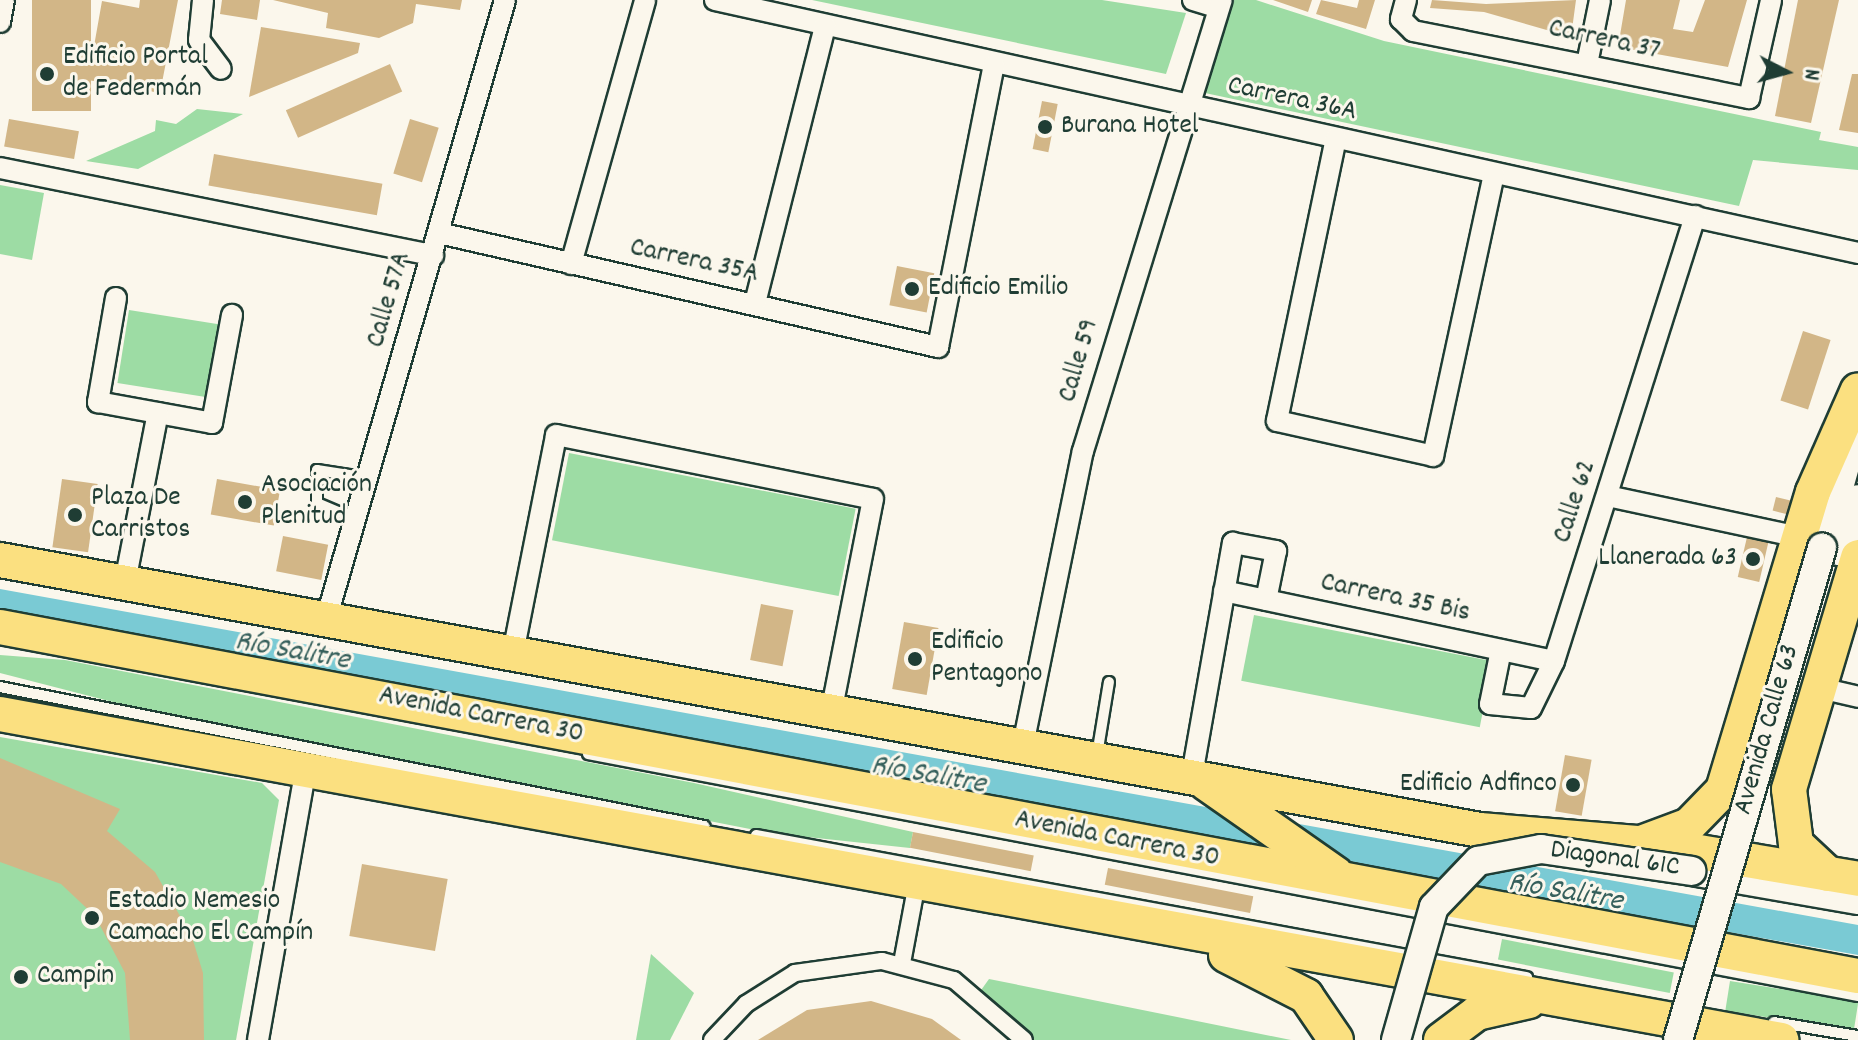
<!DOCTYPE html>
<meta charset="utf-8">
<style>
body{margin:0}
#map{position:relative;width:1858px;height:1040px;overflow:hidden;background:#fbf7ec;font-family:Dekko,sans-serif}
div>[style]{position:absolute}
.green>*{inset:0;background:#9ddca4;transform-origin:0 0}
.water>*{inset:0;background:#7acad4}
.building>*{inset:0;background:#d2b687;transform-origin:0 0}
.roads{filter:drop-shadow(2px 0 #1f3d34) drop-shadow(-2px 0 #1f3d34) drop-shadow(0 2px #1f3d34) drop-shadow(0 -2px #1f3d34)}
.service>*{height:10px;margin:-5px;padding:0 5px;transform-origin:5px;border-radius:5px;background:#fbf7ec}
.pedestrian>*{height:16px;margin:-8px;padding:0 8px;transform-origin:8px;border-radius:8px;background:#fbf7ec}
.minor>*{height:20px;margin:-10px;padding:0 10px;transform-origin:10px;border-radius:10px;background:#fbf7ec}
.secondary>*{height:28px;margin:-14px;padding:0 14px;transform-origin:14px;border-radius:14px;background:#fbf7ec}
.trunk>*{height:34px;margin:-17px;padding:0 17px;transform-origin:17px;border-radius:17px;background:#fbe080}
.bridges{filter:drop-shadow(2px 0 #1f3d34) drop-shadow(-2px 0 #1f3d34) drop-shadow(0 2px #1f3d34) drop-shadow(0 -2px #1f3d34)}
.secondary-bridge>*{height:28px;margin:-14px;padding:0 14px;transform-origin:14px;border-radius:14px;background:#fbf7ec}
.dots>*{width:22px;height:22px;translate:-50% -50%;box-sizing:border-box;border:4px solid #fbf7ec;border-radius:50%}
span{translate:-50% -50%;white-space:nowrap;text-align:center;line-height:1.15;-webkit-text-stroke:6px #fbf7ec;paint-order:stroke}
.street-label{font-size:28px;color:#1f3d34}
.poi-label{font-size:28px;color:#1f3d34}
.left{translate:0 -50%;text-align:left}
.right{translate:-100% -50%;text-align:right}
.water-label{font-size:30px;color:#36605c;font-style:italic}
.north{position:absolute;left:1746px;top:32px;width:80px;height:80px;-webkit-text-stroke:6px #fbf7ec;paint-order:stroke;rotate:96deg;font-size:22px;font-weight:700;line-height:32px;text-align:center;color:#1f3d34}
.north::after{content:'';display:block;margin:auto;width:28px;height:36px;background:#1f3d34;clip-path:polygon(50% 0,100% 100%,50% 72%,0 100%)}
</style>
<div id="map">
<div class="green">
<i style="clip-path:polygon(812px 0,1102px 0,1186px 13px,1166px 74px)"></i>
<i style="clip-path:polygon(1234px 0,1256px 0,1384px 41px,1821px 132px,1819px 140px,1858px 147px,1858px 170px,1753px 160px,1739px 206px,1205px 93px)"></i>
<i style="clip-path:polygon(197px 109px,243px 114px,138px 169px,86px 161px,155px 131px,156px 120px,176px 124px)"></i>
<i style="clip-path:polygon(0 185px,44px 193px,32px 260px,0 254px)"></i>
<i style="left:129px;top:310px;width:94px;height:74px;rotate:9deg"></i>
<i style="left:569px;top:453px;width:292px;height:89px;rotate:11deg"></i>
<i style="left:1254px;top:615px;width:243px;height:67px;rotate:11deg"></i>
<i style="clip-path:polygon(0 655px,65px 660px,694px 783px,913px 832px,910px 848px,770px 833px,140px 709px,0 673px)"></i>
<i style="clip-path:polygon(0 737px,262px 783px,279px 800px,236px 1040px,0 1040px)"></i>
<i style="left:1502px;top:939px;width:175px;height:21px;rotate:11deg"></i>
<i style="clip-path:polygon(651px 954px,694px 993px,670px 1040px,636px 1040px)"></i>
<i style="clip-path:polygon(989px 979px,1291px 1040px,1021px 1040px,974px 1000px)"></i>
<i style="left:1730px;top:981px;width:130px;height:30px;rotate:9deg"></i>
</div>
<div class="water">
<i style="clip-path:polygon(0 589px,1858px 925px,1858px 955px,0 625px)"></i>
</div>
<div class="building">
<i style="left:32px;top:0;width:59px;height:111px"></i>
<i style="clip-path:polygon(140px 0,178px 0,160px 93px,88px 80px,102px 1px,139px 8px)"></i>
<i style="clip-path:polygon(222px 0,260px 0,257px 20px,220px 14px)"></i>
<i style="clip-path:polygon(273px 0,462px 0,460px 10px,416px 4px,413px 23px,379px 38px,326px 28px,328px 13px)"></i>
<i style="clip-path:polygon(1273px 0,1312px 0,1308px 12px)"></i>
<i style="clip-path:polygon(1321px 0,1357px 8px,1359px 0,1375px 0,1366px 29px,1316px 14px)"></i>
<i style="clip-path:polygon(1432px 0,1486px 4px,1576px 0,1571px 37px,1484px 12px,1430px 8px)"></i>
<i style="clip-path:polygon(1626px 0,1680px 0,1673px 29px,1693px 32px,1705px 0,1747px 0,1728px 67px,1618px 47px)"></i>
<i style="clip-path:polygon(1798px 0,1839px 0,1811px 123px,1775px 116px)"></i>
<i style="clip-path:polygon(261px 27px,360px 43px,358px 53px,249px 97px)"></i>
<i style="left:390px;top:64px;width:30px;height:114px;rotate:66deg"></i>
<i style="clip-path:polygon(1852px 74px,1858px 74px,1858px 133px,1839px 130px)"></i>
<i style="left:1042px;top:101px;width:16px;height:49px;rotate:11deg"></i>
<i style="left:9px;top:119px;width:71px;height:28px;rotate:10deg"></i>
<i style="left:410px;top:119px;width:30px;height:57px;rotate:17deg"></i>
<i style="left:214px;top:154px;width:171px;height:32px;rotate:10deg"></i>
<i style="left:897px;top:266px;width:38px;height:40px;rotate:11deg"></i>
<i style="left:1803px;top:331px;width:29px;height:73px;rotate:18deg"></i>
<i style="left:62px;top:479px;width:36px;height:69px;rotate:8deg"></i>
<i style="left:217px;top:479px;width:64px;height:36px;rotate:10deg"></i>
<i style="left:1776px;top:497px;width:16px;height:14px;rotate:14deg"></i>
<i style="left:283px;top:536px;width:46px;height:36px;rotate:11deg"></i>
<i style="left:1747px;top:537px;width:22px;height:41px;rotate:13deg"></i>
<i style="left:761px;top:604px;width:33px;height:57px;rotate:11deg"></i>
<i style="left:904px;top:622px;width:35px;height:68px;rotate:10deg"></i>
<i style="left:1565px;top:755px;width:27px;height:57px;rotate:10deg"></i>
<i style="clip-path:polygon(0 758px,120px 809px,107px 831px,155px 872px,192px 937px,203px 973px,204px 1040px,130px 1040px,125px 973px,95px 916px,61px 884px,0 862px)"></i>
<i style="left:913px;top:832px;width:123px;height:16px;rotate:11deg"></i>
<i style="left:362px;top:864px;width:87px;height:73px;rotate:10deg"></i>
<i style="left:1108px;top:868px;width:148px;height:17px;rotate:11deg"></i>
<i style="clip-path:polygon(871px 1001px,932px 1019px,961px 1040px,758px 1040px,807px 1010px)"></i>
</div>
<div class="roads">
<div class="service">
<i style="left:355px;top:519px;width:41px;rotate:-157.2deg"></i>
<i style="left:317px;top:503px;width:33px;rotate:-90deg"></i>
<i style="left:317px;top:470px;width:52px;rotate:8.9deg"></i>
<i style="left:0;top:687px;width:718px;rotate:11.17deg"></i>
<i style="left:588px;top:754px;width:1293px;rotate:10.79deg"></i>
<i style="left:1097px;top:755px;width:74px;rotate:-80.7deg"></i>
<i style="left:756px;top:835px;width:784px;rotate:10.44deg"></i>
<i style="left:1774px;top:1022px;width:85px;rotate:9.5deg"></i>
</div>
<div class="pedestrian">
<i style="left:902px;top:963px;width:81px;rotate:-79.4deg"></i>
<i style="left:712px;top:1040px;width:50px;rotate:-46.6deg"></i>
<i style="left:746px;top:1004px;width:58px;rotate:-32.3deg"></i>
<i style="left:795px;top:973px;width:88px;rotate:-7.9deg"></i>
<i style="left:882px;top:961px;width:74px;rotate:14.8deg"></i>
<i style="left:954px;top:980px;width:92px;rotate:40.6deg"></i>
</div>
<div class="minor">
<i style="left:203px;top:0;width:40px;rotate:95.7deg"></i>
<i style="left:199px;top:40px;width:36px;rotate:53deg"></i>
<i style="left:715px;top:0;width:1171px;rotate:12.48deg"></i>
<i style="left:1193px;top:0;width:27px;rotate:17deg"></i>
<i style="left:1406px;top:0;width:20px;rotate:105deg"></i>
<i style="left:1401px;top:19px;width:17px;rotate:45deg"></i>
<i style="left:1413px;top:31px;width:343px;rotate:11.3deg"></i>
<i style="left:1749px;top:98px;width:100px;rotate:-77.3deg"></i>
<i style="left:0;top:22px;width:22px;rotate:-80deg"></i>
<i style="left:1587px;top:64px;width:65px;rotate:-78.5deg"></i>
<i style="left:1336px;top:138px;width:289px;rotate:101.8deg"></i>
<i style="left:1277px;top:421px;width:160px;rotate:12.6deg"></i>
<i style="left:1433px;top:456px;width:289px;rotate:-77.8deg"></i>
<i style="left:0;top:168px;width:442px;rotate:11.4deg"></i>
<i style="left:439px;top:233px;width:512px;rotate:12.87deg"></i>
<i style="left:938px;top:347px;width:288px;rotate:-78.8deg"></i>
<i style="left:571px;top:264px;width:274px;rotate:-74.3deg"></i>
<i style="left:116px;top:298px;width:106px;rotate:99.8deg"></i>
<i style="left:98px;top:402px;width:116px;rotate:10.4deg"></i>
<i style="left:212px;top:423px;width:110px;rotate:-79.5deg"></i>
<i style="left:755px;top:303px;width:286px;rotate:-75.8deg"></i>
<i style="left:1608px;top:496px;width:195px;rotate:12.1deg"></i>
<i style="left:125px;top:582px;width:172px;rotate:-79deg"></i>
<i style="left:1224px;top:591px;width:337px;rotate:12deg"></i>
<i style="left:327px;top:616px;width:641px;rotate:-73.88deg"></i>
<i style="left:1501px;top:650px;width:55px;rotate:101.5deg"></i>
<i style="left:1490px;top:704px;width:41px;rotate:5.6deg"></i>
<i style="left:1531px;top:708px;width:52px;rotate:-63.9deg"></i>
<i style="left:1554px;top:661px;width:467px;rotate:-72.4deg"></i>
<i style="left:513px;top:653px;width:222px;rotate:-78.8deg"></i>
<i style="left:556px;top:435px;width:323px;rotate:11.4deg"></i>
<i style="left:873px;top:499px;width:218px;rotate:101.1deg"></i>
<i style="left:1820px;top:688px;width:39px;rotate:13deg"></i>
<i style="left:1023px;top:745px;width:300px;rotate:-78.5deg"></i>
<i style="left:1083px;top:451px;width:472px;rotate:-72.9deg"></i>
<i style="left:1192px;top:775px;width:236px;rotate:-80deg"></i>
<i style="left:1233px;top:543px;width:44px;rotate:10.5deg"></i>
<i style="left:1276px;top:551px;width:50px;rotate:101.5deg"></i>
<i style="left:258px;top:1040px;width:277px;rotate:-80deg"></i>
</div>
<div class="secondary">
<i style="left:1822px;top:548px;width:133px;rotate:-74.3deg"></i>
<i style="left:1839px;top:551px;width:55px;rotate:-69.9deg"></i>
<i style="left:1691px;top:871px;width:169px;rotate:9.9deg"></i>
</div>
<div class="trunk">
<i style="left:0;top:560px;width:1504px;rotate:10.34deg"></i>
<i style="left:1480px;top:830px;width:173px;rotate:4.7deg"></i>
<i style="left:1652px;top:844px;width:209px;rotate:9.6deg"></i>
<i style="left:0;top:627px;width:1890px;rotate:10.64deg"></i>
<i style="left:0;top:714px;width:1811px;rotate:10.37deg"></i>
<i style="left:1206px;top:783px;width:159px;rotate:35deg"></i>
<i style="left:1644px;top:842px;width:48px;rotate:-20.7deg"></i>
<i style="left:1689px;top:825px;width:49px;rotate:-45.8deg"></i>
<i style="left:1723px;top:790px;width:311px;rotate:-73.2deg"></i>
<i style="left:1813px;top:492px;width:111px;rotate:-66.2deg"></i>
<i style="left:1828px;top:874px;width:44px;rotate:-136.8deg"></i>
<i style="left:1796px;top:844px;width:55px;rotate:-97.3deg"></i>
<i style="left:1789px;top:789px;width:242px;rotate:-73.4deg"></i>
<i style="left:1226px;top:955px;width:90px;rotate:27.1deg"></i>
<i style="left:1306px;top:996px;width:53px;rotate:55.7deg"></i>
<i style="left:1441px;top:1040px;width:45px;rotate:-36.9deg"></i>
<i style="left:1477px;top:1013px;width:53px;rotate:-13deg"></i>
</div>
</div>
<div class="bridges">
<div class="secondary-bridge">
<i style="left:1396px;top:1040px;width:138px;rotate:-74.1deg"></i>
<i style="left:1434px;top:907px;width:64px;rotate:-46.3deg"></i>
<i style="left:1478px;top:861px;width:64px;rotate:-10.8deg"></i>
<i style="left:1541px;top:849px;width:152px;rotate:8.3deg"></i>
<i style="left:1678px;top:1040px;width:513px;rotate:-73.69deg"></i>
</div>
</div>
<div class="dots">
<i style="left:47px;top:74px;background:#1f3d34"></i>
<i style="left:1045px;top:127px;background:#1f3d34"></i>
<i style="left:912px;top:289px;background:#1f3d34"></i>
<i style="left:245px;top:502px;background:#1f3d34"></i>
<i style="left:75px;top:515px;background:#1f3d34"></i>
<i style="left:1753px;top:559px;background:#1f3d34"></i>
<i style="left:915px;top:659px;background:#1f3d34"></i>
<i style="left:1573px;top:785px;background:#1f3d34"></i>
<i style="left:92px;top:918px;background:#1f3d34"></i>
<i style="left:21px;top:977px;background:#1f3d34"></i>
</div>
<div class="street-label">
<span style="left:1604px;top:41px;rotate:12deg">Carrera 37</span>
<span style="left:1292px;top:100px;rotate:12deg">Carrera 36A</span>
<span style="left:694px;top:262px;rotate:12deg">Carrera 35A</span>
<span style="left:390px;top:300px;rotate:-74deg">Calle 57A</span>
<span style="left:1080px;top:361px;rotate:-74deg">Calle 59</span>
<span style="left:1576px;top:502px;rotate:-72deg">Calle 62</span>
<span style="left:1395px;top:599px;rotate:12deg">Carrera 35 Bis</span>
<span style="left:481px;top:716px;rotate:11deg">Avenida Carrera 30</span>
<span style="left:1768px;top:730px;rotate:-74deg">Avenida Calle 63</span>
<span style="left:1117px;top:840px;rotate:11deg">Avenida Carrera 30</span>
<span style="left:1615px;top:860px;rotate:8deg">Diagonal 61C</span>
</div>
<div class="poi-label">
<span class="left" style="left:63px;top:74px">Edificio Portal<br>de Federmán</span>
<span class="left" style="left:1061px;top:127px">Burana Hotel</span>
<span class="left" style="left:928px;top:289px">Edificio Emilio</span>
<span class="left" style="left:261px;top:502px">Asociación<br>Plenitud</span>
<span class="left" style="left:91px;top:515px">Plaza De<br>Carristos</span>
<span class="right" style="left:1737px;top:559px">Llanerada 63</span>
<span class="left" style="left:931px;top:659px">Edificio<br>Pentagono</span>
<span class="right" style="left:1557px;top:785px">Edificio Adfinco</span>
<span class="left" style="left:108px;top:918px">Estadio Nemesio<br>Camacho El Campín</span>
<span class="left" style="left:37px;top:977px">Campin</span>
</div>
<div class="water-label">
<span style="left:292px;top:653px;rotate:10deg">Río Salitre</span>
<span style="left:928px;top:777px;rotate:10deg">Río Salitre</span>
<span style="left:1565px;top:894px;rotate:10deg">Río Salitre</span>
</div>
<div class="north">N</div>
</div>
